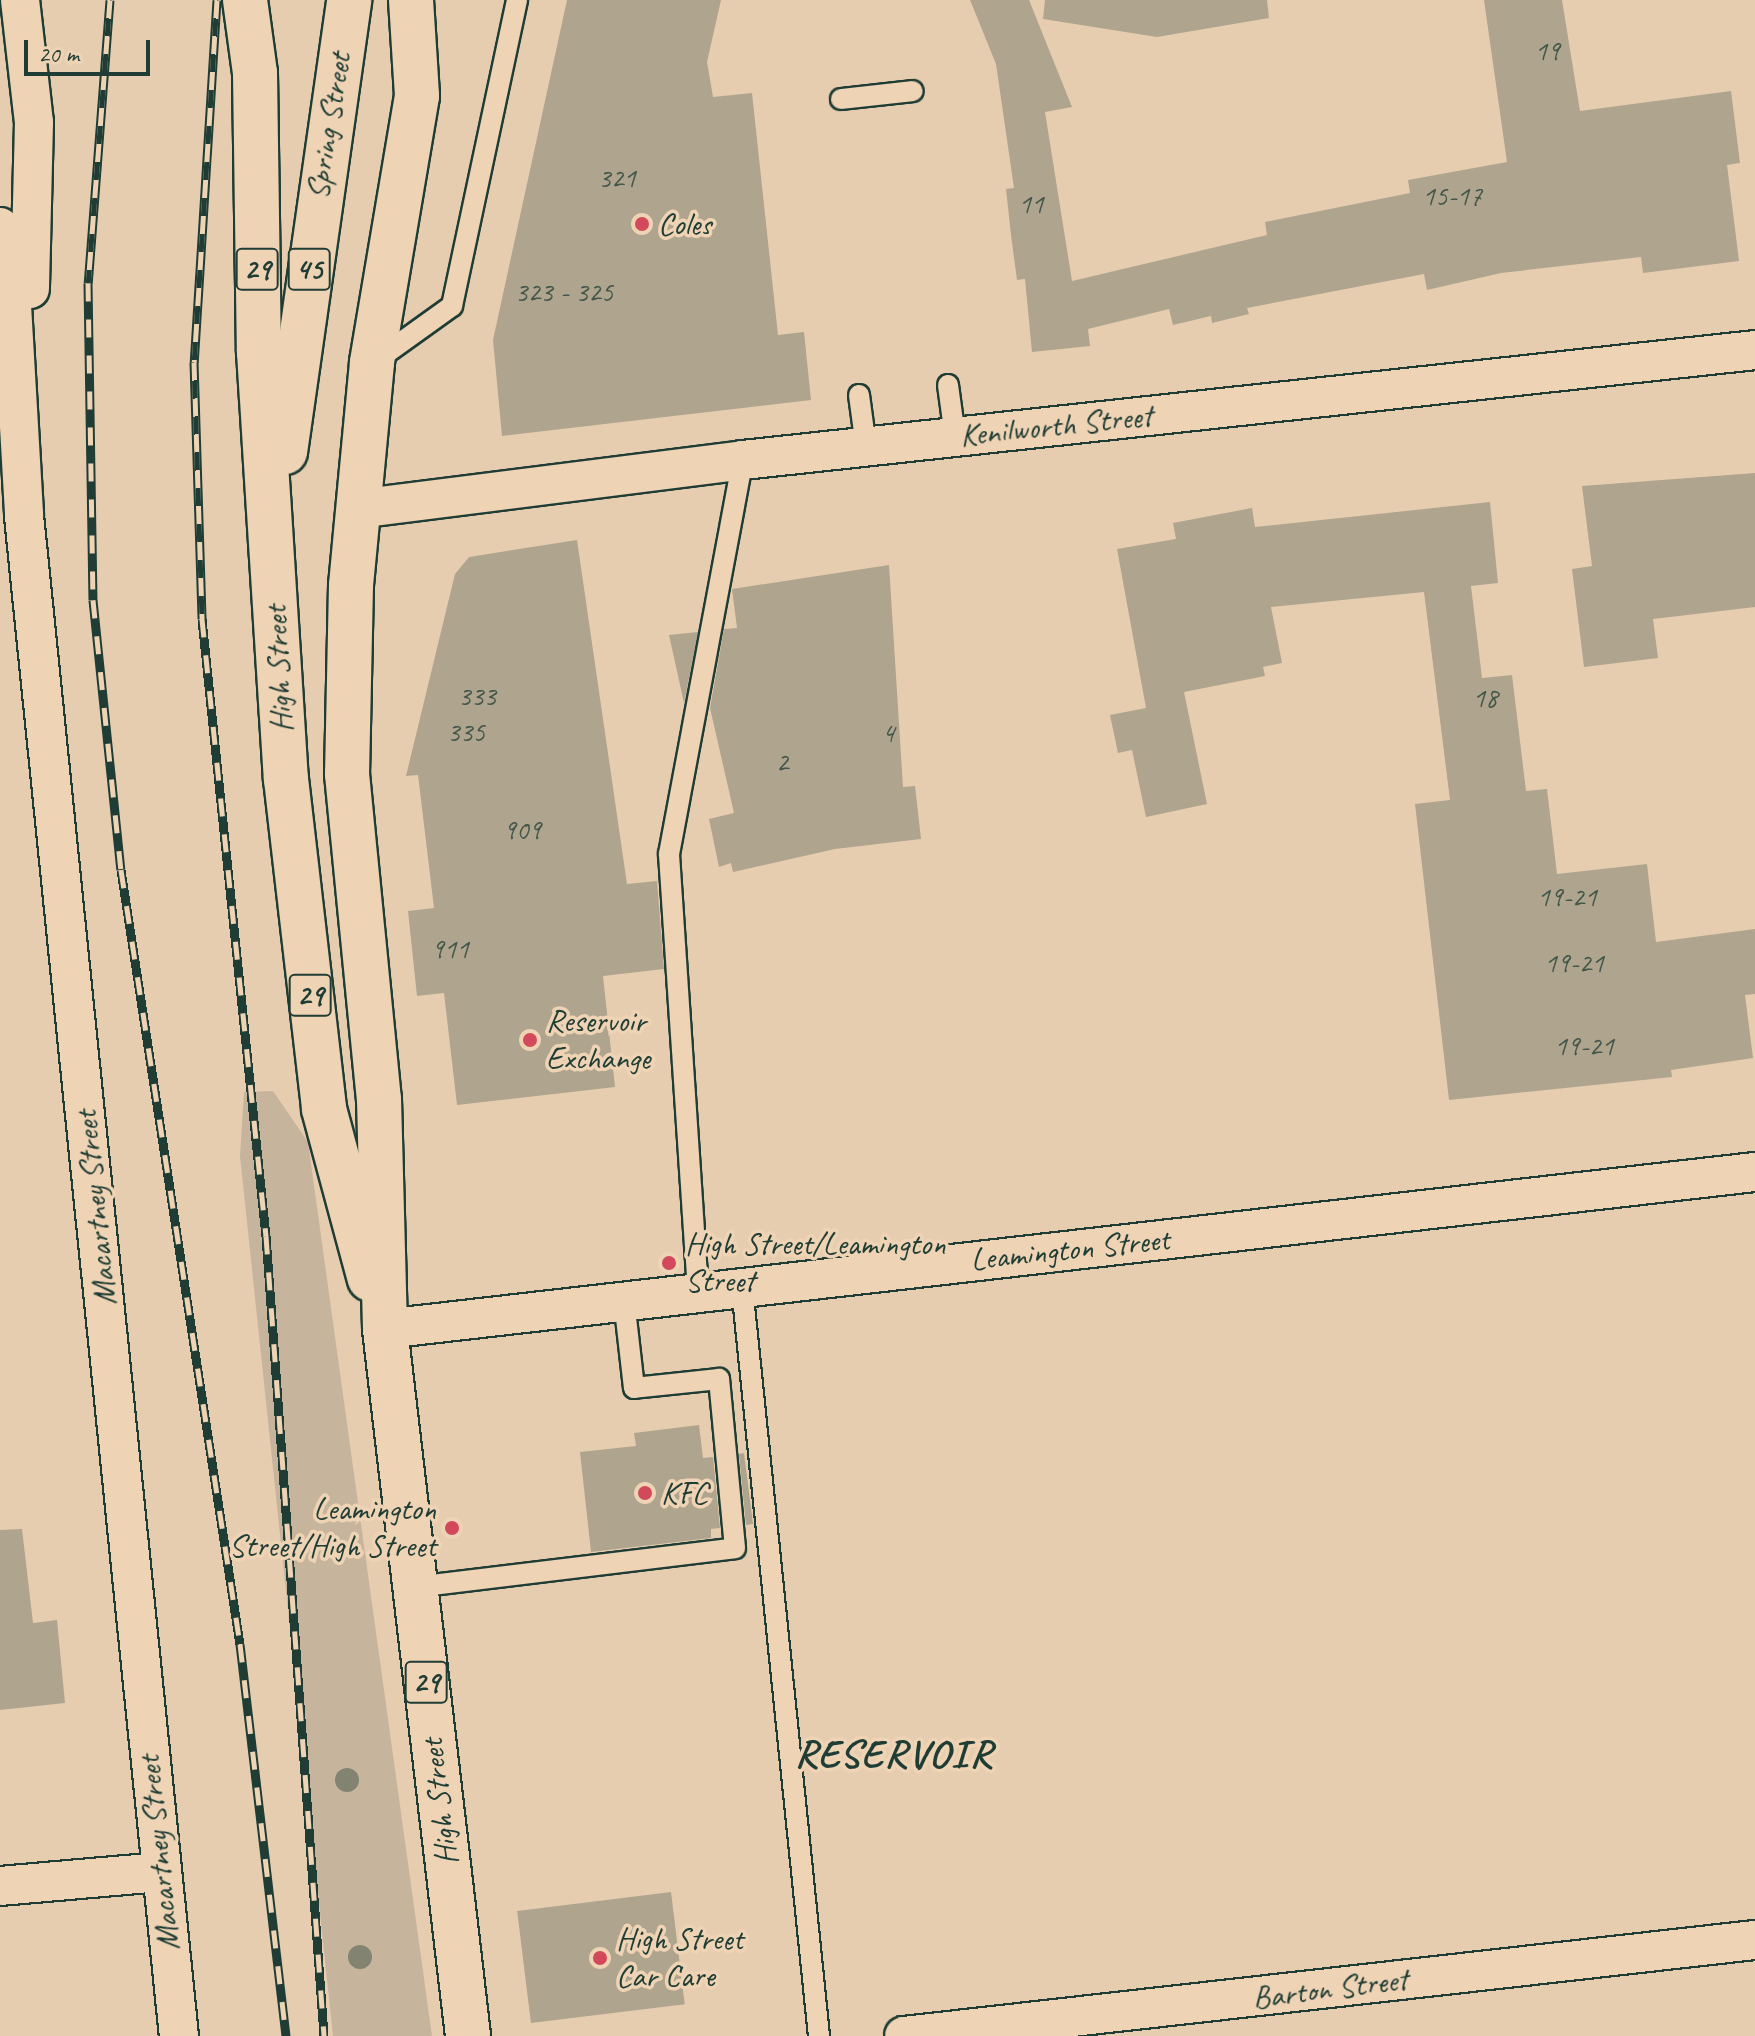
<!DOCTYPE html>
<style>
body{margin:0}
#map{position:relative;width:1755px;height:2036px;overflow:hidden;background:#e7cdb0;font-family:Caveat,sans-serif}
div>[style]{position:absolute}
.green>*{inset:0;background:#c6b59c}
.building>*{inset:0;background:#afa48d;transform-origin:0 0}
.roads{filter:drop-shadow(2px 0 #1f3d34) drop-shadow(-2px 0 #1f3d34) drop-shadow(0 2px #1f3d34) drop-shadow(0 -2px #1f3d34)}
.service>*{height:20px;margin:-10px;padding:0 10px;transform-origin:10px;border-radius:10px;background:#efd3b5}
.minor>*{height:38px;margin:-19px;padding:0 19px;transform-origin:19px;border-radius:19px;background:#efd3b5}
.primary>*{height:44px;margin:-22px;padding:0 22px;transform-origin:22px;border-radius:22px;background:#efd3b5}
.rail>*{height:9px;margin-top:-4.5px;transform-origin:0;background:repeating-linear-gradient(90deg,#efd3b5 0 18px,#1f3d34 0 36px);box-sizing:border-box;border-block:2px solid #1f3d34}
.trees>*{width:24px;height:24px;margin:-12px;border-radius:50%;background:#828471}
.dots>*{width:22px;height:22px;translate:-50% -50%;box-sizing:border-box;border:4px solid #efd3b5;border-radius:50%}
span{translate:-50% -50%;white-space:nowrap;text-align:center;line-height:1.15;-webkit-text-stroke:7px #efd3b5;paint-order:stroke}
.number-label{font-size:28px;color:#43574a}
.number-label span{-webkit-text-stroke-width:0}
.shield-label span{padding:2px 6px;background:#efd3b5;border:2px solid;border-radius:6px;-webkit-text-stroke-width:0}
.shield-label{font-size:30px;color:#1f3d34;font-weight:700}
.street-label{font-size:32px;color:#1f3d34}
.poi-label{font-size:32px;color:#1f3d34}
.left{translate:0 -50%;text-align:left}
.right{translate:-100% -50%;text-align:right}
.district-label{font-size:40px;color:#1f3d34;font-weight:700;letter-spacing:2px}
.scale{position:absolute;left:24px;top:40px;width:126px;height:36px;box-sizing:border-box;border:4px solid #1f3d34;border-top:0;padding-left:10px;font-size:24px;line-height:28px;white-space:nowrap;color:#1f3d34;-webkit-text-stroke:6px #efd3b5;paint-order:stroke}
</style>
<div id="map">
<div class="green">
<i style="clip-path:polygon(273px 1091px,308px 1142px,432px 2036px,333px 2036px,240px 1156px,244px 1092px)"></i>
</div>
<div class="building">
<i style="clip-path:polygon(567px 0,721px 0,707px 62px,713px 97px,752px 93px,778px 335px,804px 332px,811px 400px,502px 436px,493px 340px)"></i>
<i style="clip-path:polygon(970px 0,1029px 0,1072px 107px,1045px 112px,1072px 281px,1267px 235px,1265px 222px,1410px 193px,1408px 180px,1507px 162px,1484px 0,1562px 0,1580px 111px,1731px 91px,1740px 163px,1727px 165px,1739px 261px,1643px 273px,1641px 257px,1501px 273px,1427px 290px,1424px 274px,1247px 308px,1249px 314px,1212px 323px,1211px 316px,1173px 325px,1169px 309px,1088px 329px,1090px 346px,1032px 352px,1025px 279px,1017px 280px,1011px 235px,1006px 189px,1014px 188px,996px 64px)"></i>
<i style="clip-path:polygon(1045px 0,1267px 0,1269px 18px,1157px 37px,1043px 19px)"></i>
<i style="clip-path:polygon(1755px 473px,1755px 607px,1653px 619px,1658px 658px,1584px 667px,1572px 569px,1592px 566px,1582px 486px)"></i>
<i style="clip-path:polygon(1490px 502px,1498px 583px,1471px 586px,1482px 678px,1512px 675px,1526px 791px,1547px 789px,1557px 874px,1647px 864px,1656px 942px,1755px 929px,1755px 994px,1745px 995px,1753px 1058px,1671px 1070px,1672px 1077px,1449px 1100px,1415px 804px,1450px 800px,1424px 592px,1271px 607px,1282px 663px,1263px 667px,1265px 676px,1184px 692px,1207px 804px,1146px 817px,1132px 750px,1118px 753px,1110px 715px,1146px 708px,1117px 549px,1176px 539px,1173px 523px,1252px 508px,1255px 527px)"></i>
<i style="clip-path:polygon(577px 540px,627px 884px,657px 881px,664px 969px,603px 976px,615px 1087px,457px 1105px,444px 993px,417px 996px,408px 911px,434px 908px,418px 775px,406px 776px,455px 574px,469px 557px)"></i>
<i style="clip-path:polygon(889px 565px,903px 787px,915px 786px,921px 839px,835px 849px,733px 872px,731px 863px,719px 867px,709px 819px,734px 813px,710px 708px,724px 629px,737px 628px,732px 589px)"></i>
<i style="clip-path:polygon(698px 632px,684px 703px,669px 635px)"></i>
<i style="clip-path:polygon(699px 1425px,703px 1458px,713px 1457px,720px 1528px,711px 1529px,711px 1538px,591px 1552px,580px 1452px,636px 1446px,634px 1433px)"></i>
<i style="clip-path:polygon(744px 1453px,753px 1524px,746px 1525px,739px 1454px)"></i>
<i style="clip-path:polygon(22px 1529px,33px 1623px,57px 1620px,65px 1703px,0 1710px,0 1530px)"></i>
<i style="left:671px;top:1892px;width:113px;height:155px;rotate:83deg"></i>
</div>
<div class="roads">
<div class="service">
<i style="left:841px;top:99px;width:72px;rotate:-6.3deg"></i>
<i style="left:378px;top:359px;width:91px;rotate:-35.6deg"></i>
<i style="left:452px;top:306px;width:313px;rotate:-78deg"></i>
<i style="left:948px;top:385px;width:52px;rotate:82.3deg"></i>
<i style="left:859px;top:395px;width:52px;rotate:82.3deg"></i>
<i style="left:742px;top:1287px;width:753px;rotate:84.13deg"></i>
<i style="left:698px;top:1291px;width:438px;rotate:-93.8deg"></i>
<i style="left:669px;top:854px;width:401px;rotate:-79.4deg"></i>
<i style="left:415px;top:1587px;width:322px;rotate:-6.9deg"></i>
<i style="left:735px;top:1548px;width:170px;rotate:-95.4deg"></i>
<i style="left:719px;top:1379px;width:85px;rotate:174deg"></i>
<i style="left:634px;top:1388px;width:89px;rotate:-96.5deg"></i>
</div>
<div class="minor">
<i style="left:20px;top:0;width:123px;rotate:83.5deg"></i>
<i style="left:34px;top:122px;width:167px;rotate:91.4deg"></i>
<i style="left:0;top:227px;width:28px;rotate:71deg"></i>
<i style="left:9px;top:253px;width:263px;rotate:86.7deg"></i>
<i style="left:24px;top:516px;width:1528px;rotate:84.18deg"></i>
<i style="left:357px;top:509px;width:389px;rotate:-7.2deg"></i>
<i style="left:743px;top:460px;width:1018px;rotate:-6.2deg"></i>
<i style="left:385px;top:1329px;width:1379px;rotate:-6.54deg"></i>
<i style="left:0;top:1886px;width:161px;rotate:-5deg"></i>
<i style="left:904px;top:2036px;width:856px;rotate:-6.44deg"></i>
</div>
<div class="primary">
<i style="left:245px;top:0;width:74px;rotate:82.2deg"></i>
<i style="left:255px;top:73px;width:279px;rotate:89.2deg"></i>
<i style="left:259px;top:352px;width:428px;rotate:86.4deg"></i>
<i style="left:286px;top:779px;width:332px;rotate:83.4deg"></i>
<i style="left:324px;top:1109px;width:176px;rotate:74.9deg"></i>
<i style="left:411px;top:0;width:96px;rotate:86.4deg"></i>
<i style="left:417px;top:96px;width:271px;rotate:99.6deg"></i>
<i style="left:372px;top:363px;width:223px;rotate:95.4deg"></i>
<i style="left:351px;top:585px;width:189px;rotate:91.2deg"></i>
<i style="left:347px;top:774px;width:327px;rotate:84.4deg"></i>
<i style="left:379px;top:1099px;width:230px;rotate:88.5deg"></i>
<i style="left:385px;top:1329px;width:712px;rotate:83.3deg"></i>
<i style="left:285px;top:452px;width:457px;rotate:-81.9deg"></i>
</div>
</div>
<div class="rail">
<i style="left:110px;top:0;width:284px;rotate:94.4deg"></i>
<i style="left:88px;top:283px;width:317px;rotate:89.1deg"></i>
<i style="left:93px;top:600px;width:271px;rotate:84.1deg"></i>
<i style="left:121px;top:870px;width:783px;rotate:81.26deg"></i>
<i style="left:240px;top:1644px;width:395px;rotate:83.3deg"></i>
<i style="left:217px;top:0;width:363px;rotate:93.6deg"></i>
<i style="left:194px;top:362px;width:257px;rotate:88.2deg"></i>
<i style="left:202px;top:619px;width:620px;rotate:84.08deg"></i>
<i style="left:266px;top:1236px;width:802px;rotate:85.85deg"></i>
</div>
<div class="trees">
<i style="left:347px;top:1780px"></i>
<i style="left:360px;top:1957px"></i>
</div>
<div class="dots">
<i style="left:642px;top:224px;background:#d1495b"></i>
<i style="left:530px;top:1040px;background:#d1495b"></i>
<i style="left:669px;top:1263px;background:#d1495b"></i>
<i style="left:645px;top:1493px;background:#d1495b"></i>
<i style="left:452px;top:1528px;background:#d1495b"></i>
<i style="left:600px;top:1958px;background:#d1495b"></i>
</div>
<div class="number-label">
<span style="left:1547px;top:51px">19</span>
<span style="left:617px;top:178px">321</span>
<span style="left:1452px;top:196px">15-17</span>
<span style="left:1031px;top:204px">11</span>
<span style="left:564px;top:292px">323 - 325</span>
<span style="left:477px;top:696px">333</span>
<span style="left:1485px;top:698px">18</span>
<span style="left:466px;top:732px">335</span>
<span style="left:888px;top:733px">4</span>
<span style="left:782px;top:762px">2</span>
<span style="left:522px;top:830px">909</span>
<span style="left:1567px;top:897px">19-21</span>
<span style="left:450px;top:949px">911</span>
<span style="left:1574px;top:963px">19-21</span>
<span style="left:1584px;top:1046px">19-21</span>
</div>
<div class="shield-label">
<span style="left:257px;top:269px">29</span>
<span style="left:309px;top:269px">45</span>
<span style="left:310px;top:995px">29</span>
<span style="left:426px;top:1682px">29</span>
</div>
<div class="street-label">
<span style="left:329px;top:126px;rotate:-81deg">Spring Street</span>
<span style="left:1056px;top:426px;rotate:-6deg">Kenilworth Street</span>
<span style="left:279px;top:669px;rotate:-93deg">High Street</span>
<span style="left:96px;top:1208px;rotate:-96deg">Macartney Street</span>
<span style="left:1070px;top:1250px;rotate:-6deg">Leamington Street</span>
<span style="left:440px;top:1802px;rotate:-97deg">High Street</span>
<span style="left:159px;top:1853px;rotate:-96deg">Macartney Street</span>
<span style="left:1330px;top:1989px;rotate:-7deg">Barton Street</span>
</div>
<div class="poi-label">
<span class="left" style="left:658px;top:224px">Coles</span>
<span class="left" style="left:546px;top:1040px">Reservoir<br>Exchange</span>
<span class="left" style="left:685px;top:1263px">High Street/Leamington<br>Street</span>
<span class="left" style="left:661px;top:1493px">KFC</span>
<span class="right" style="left:436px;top:1528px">Leamington<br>Street/High Street</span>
<span class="left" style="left:616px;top:1958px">High Street<br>Car Care</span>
</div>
<div class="district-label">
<span style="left:894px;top:1754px">RESERVOIR</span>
</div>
<div class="scale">20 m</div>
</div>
